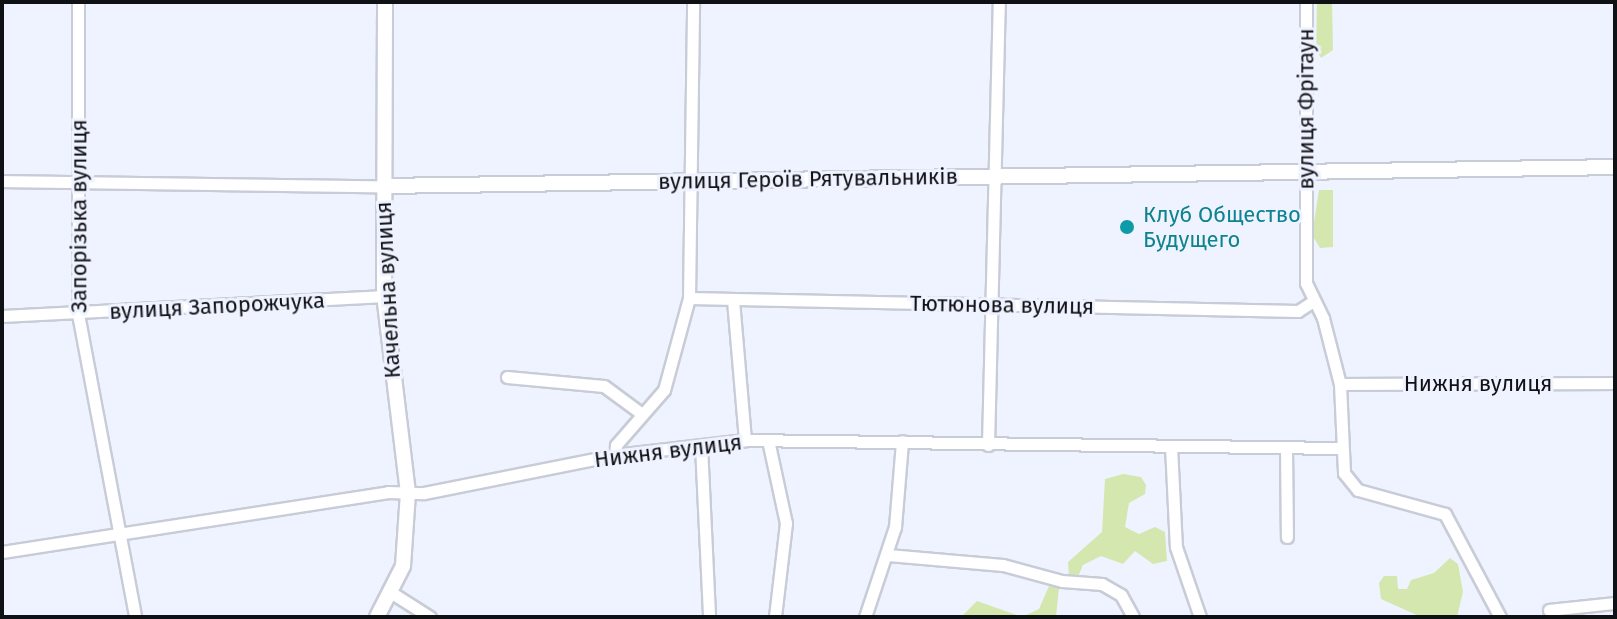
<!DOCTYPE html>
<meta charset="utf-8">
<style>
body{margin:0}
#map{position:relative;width:1617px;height:619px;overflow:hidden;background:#eff3ff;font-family:"Fira Sans",sans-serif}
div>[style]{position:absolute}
.green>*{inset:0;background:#d3e7af}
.roads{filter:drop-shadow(2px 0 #c8ccd7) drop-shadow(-2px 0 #c8ccd7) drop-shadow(0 2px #c8ccd7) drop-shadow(0 -2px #c8ccd7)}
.minor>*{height:11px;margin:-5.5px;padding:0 5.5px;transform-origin:5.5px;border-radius:5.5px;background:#fff}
.tertiary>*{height:14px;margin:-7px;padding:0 7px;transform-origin:7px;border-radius:7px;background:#fff}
.dots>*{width:22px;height:22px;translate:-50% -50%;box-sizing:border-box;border:4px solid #eff3ff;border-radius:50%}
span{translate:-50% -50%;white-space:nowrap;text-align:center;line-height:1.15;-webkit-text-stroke:6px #eff3ff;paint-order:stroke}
.street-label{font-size:22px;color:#101115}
.culture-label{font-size:22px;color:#0d838f}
.left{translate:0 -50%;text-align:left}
.frame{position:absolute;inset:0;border:4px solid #101115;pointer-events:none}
</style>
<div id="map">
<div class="green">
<i style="clip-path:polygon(1317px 2px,1332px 2px,1333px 50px,1321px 58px,1316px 49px)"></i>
<i style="clip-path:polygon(1319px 190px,1333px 190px,1333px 247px,1320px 248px,1312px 235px)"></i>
<i style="clip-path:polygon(1123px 474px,1141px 477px,1146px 485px,1145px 494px,1129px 503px,1125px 527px,1139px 534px,1155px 527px,1165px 532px,1167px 561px,1153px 564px,1135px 551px,1123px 564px,1101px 556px,1083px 565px,1077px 579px,1069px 579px,1068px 562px,1102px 532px,1105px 479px)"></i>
<i style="clip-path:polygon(1450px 558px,1458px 564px,1463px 592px,1457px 617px,1421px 617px,1381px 599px,1379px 583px,1384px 576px,1397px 576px,1398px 589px,1407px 589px,1411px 580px,1434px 573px)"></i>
<i style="clip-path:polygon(1049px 586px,1059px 588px,1056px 617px,961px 617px,977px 601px,1022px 617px,1039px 609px)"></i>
</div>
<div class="roads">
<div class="minor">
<i style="left:78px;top:2px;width:312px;rotate:90deg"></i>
<i style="left:78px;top:314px;width:308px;rotate:79.3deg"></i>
<i style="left:1306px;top:2px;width:281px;rotate:90deg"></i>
<i style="left:1306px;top:283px;width:39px;rotate:64deg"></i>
<i style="left:1323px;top:318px;width:68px;rotate:75.6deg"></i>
<i style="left:1340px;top:384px;width:89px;rotate:87.4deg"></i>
<i style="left:1344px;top:473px;width:22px;rotate:51deg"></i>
<i style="left:1358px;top:490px;width:90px;rotate:15.4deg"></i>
<i style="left:1445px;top:514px;width:117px;rotate:61.9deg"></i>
<i style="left:2px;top:181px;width:381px;rotate:0.8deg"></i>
<i style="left:689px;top:298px;width:609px;rotate:1.22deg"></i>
<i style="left:1298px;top:311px;width:17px;rotate:-33deg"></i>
<i style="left:733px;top:300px;width:141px;rotate:85.1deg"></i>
<i style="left:2px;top:316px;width:383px;rotate:-3deg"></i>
<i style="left:507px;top:377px;width:97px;rotate:5.3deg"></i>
<i style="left:604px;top:386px;width:47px;rotate:36.4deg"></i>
<i style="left:1340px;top:384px;width:275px;rotate:-0.2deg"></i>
<i style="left:768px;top:440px;width:85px;rotate:77.8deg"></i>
<i style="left:786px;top:523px;width:95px;rotate:96.7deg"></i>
<i style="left:701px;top:445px;width:172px;rotate:87.3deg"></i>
<i style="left:988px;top:445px;width:443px;rotate:-88.6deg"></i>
<i style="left:1171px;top:446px;width:101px;rotate:87.2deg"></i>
<i style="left:1176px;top:547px;width:74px;rotate:71.1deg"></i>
<i style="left:1286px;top:447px;width:90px;rotate:89.4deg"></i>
<i style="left:615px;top:455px;width:10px;rotate:-84deg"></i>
<i style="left:616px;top:445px;width:73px;rotate:-48.9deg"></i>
<i style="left:664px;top:390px;width:95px;rotate:-74.8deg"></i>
<i style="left:689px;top:298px;width:296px;rotate:-89.2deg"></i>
<i style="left:2px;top:552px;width:391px;rotate:-8.8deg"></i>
<i style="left:388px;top:492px;width:36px;rotate:2deg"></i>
<i style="left:424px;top:493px;width:195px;rotate:-11.3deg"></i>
<i style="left:615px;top:455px;width:131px;rotate:-6.6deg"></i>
<i style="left:745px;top:440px;width:596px;rotate:0.77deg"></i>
<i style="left:888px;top:555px;width:115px;rotate:5deg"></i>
<i style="left:1003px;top:565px;width:61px;rotate:15.2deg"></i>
<i style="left:1062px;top:581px;width:40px;rotate:4.3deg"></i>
<i style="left:1102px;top:584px;width:22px;rotate:30deg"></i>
<i style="left:1121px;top:595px;width:25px;rotate:61deg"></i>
<i style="left:392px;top:593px;width:45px;rotate:32.3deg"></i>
<i style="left:1549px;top:610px;width:66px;rotate:-6.1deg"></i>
<i style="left:865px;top:617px;width:95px;rotate:-71.6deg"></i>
<i style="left:895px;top:527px;width:86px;rotate:-85.3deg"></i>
</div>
<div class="tertiary">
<i style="left:383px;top:186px;width:1232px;rotate:-0.88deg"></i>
<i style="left:377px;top:617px;width:57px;rotate:-63deg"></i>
<i style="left:403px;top:566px;width:73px;rotate:-86.1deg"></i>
<i style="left:408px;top:493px;width:198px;rotate:-96.9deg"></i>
<i style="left:384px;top:296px;width:294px;rotate:-89.8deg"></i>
</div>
</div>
<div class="dots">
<i style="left:1127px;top:227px;background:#0f9aa8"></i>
</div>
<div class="street-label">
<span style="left:1306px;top:109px;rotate:-90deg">вулиця Фрітаун</span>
<span style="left:808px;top:179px;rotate:-1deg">вулиця Героїв Рятувальників</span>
<span style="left:79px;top:216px;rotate:-90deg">Запорізька вулиця</span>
<span style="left:388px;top:290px;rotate:-93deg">Качельна вулиця</span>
<span style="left:1002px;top:305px;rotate:1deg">Тютюнова вулиця</span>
<span style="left:217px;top:306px;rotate:-3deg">вулиця Запорожчука</span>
<span style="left:1478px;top:384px">Нижня вулиця</span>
<span style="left:668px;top:451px;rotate:-7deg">Нижня вулиця</span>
</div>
<div class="culture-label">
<span class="left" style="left:1143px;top:227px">Клуб Общество<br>Будущего</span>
</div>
<div class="frame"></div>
</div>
